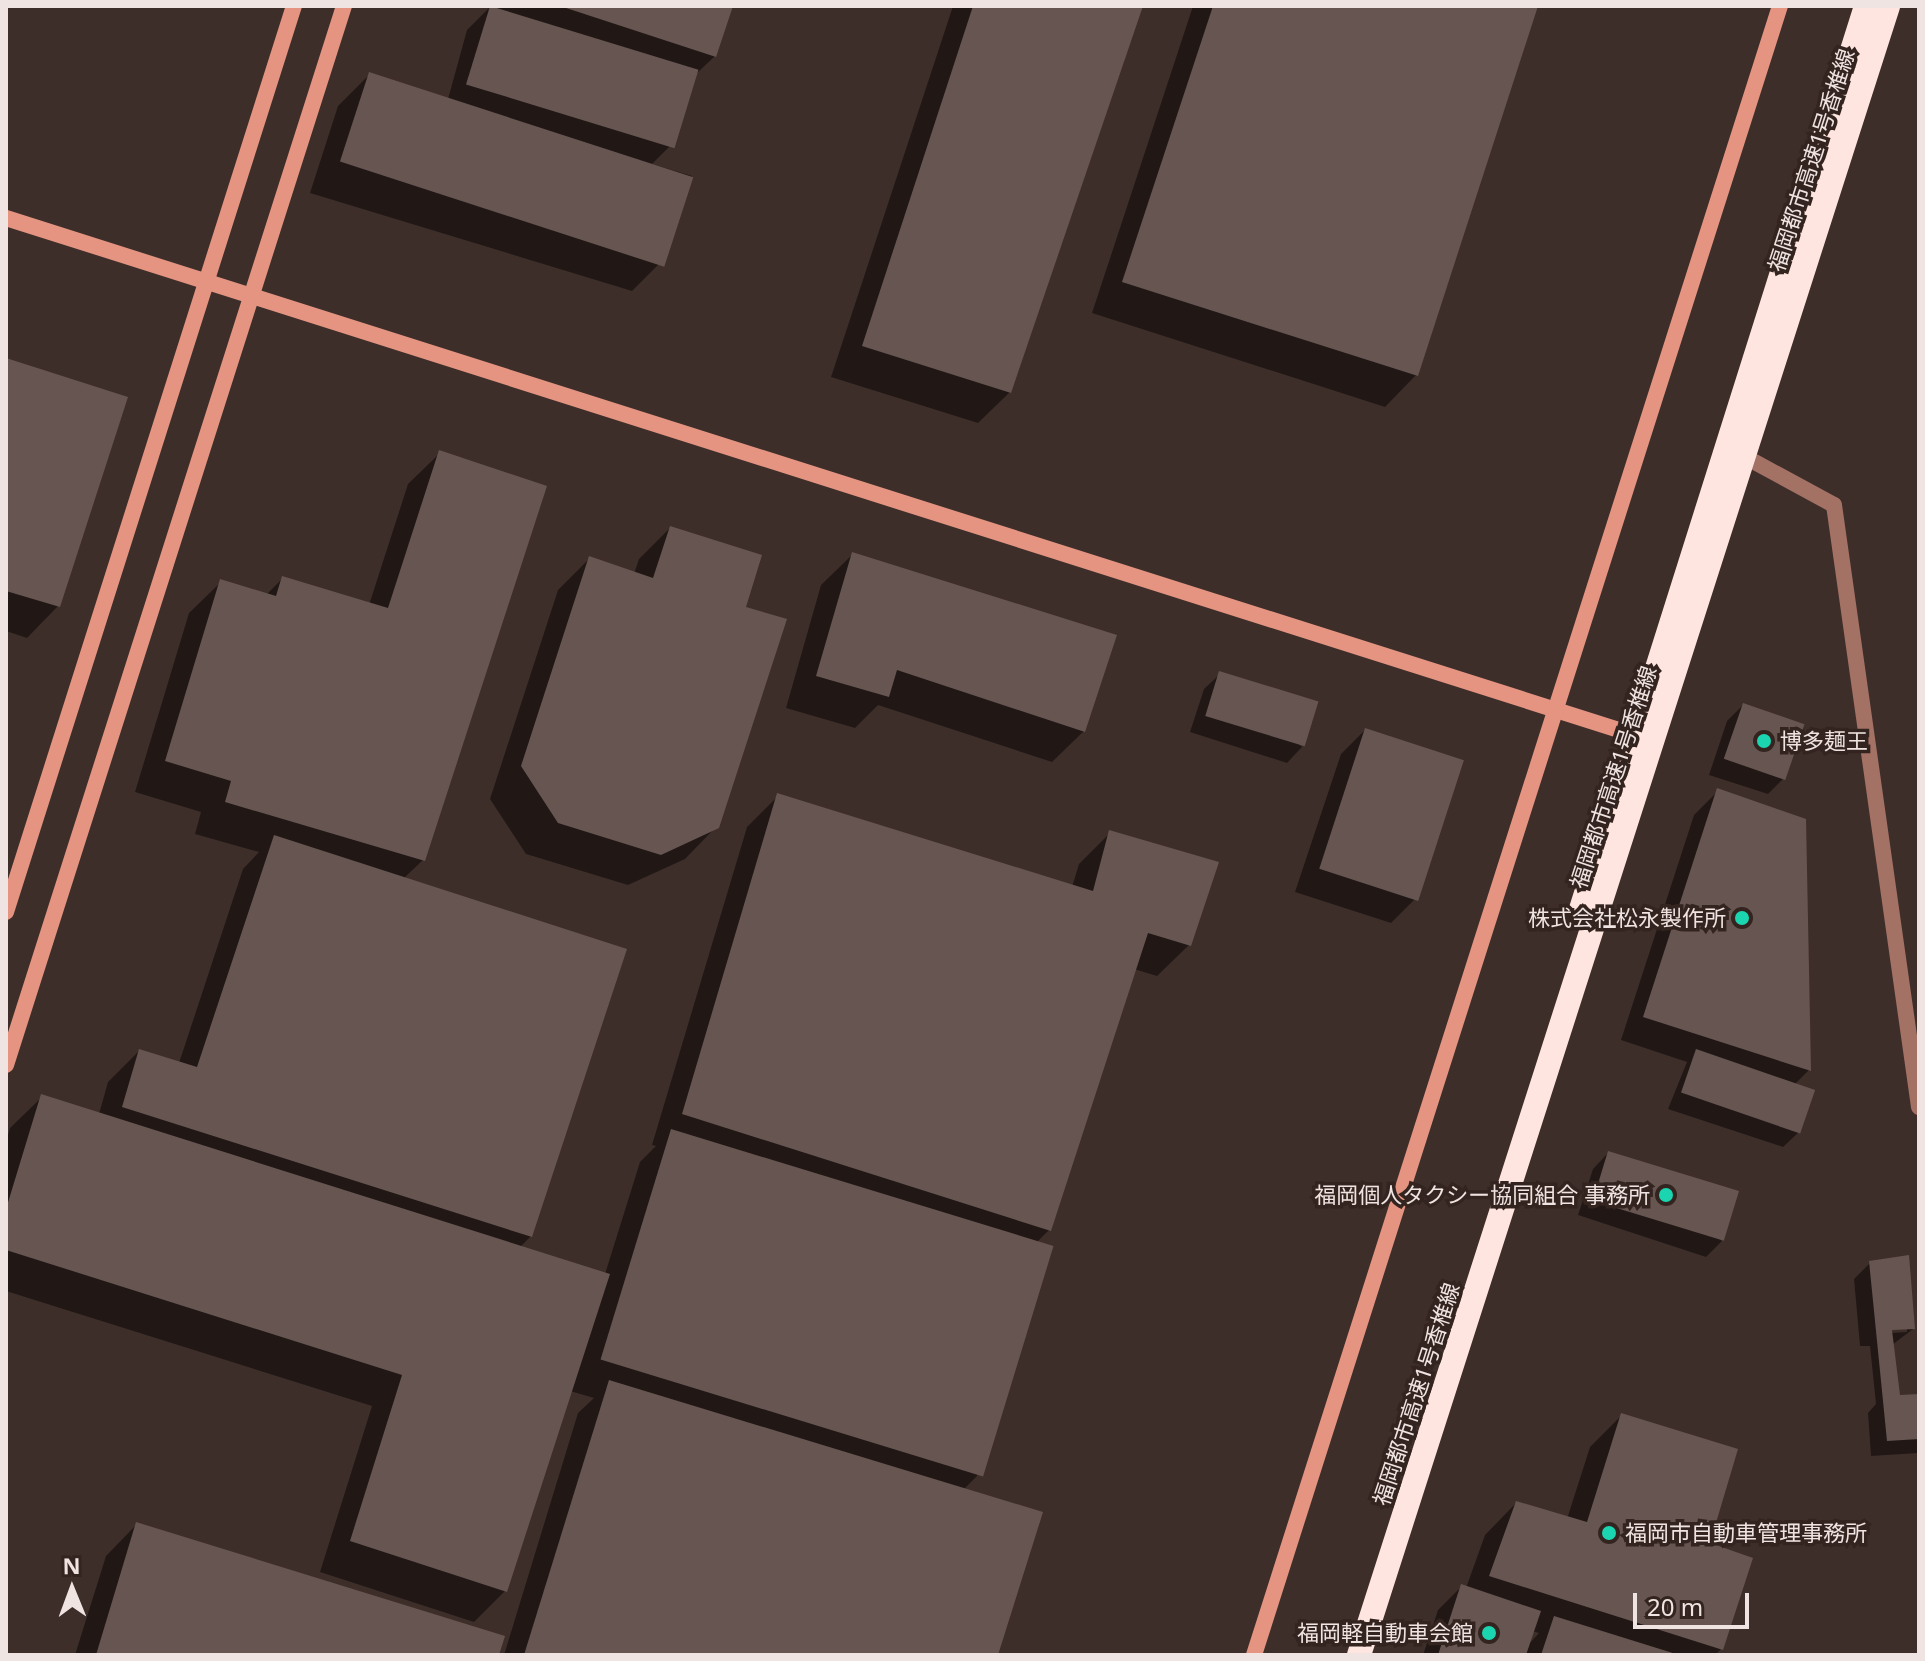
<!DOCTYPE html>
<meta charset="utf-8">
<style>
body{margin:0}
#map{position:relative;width:1925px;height:1661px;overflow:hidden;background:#3e2e2a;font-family:"Noto Sans","Noto Sans JP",sans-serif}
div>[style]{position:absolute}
.shadow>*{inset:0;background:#0007}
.building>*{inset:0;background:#675551;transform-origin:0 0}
.lane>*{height:16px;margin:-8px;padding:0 8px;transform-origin:8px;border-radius:8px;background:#a47165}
.secondary>*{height:16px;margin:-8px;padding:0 8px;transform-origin:8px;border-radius:8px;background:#e49481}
.highway-bridge>*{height:24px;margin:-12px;padding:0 12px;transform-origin:12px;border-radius:12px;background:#ffe5df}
.dots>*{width:22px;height:22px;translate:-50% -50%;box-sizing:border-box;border:4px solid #342420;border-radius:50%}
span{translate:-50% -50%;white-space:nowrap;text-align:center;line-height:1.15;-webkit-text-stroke:7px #342420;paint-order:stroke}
.street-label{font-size:22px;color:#efe4e1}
.poi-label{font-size:22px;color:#efe4e1}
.left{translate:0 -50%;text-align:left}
.right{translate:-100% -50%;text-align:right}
.frame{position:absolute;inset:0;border:8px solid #efe4e1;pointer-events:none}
.north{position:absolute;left:32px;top:1549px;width:80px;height:80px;-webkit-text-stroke:6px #342420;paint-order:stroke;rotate:359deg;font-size:22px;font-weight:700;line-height:32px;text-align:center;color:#efe4e1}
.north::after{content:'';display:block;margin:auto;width:28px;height:36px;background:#efe4e1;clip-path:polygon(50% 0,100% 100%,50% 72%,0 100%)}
.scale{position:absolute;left:1633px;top:1593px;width:116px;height:36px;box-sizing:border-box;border:4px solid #efe4e1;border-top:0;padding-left:10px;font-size:24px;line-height:28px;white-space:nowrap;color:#efe4e1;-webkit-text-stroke:6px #342420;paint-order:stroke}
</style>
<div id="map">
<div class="shadow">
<i style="clip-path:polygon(491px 6px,731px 6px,715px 56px,694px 76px,672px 144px,652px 164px,692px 176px,664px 259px,632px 291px,310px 193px,338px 106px,370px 74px,448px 99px,467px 30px)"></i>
<i style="clip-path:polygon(953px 6px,1141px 6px,1010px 392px,978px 423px,831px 377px)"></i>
<i style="clip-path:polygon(1193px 6px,1536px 6px,1416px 375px,1385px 407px,1092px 313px)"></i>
<i style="clip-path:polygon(6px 360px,58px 606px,27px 638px,6px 631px)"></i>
<i style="clip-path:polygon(440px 453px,423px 860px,403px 879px,531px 1236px,520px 1247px,605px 1274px,640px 1162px,656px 1146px,652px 1145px,747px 827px,778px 796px,1072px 887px,1079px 864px,1110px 833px,1189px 945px,1157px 976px,1134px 969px,1049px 1230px,1034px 1245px,977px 1476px,963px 1490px,996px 1655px,504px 1655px,578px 1413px,594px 1398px,570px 1391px,505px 1591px,474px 1622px,320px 1572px,372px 1406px,6px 1291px,6px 1142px,10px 1128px,42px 1097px,99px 1114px,108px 1082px,139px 1051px,179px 1063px,243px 869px,259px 852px,195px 834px,201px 812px,135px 792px,189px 613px,221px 582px,266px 595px,282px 579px,369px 605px,408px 484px)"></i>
<i style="clip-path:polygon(670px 528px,717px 826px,685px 859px,628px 885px,526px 854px,490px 799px,558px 590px,589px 559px,634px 574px,639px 559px)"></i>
<i style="clip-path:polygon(853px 554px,1084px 731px,1052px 762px,878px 705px,855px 728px,786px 708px,821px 585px)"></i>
<i style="clip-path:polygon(1220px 674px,1302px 747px,1287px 763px,1190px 732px,1204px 689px)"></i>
<i style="clip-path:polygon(1743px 705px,1784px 778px,1768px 794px,1709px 775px,1727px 721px)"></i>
<i style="clip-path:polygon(1365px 730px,1415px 899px,1391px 923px,1295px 892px,1341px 754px)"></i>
<i style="clip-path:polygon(1718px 791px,1804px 820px,1809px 1070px,1793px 1086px,1799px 1132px,1783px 1147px,1668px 1109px,1687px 1062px,1621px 1040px,1694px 815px)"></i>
<i style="clip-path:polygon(1608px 1153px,1722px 1241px,1706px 1257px,1578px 1215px,1593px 1169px)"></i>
<i style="clip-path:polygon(evenodd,1870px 1263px,1913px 1329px,1892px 1345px,1898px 1397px,1919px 1396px,1919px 1453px,1871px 1456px,1868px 1413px,1876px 1404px,1870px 1346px,1860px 1346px,1854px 1279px,1870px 1263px,1907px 1328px,1907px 1332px,1890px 1333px,1890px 1329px,1907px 1328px)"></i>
<i style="clip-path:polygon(evenodd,1622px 1415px,1707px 1544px,1721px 1649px,1715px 1655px,1423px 1655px,1438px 1610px,1462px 1586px,1466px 1588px,1485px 1535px,1516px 1503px,1567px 1519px,1590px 1447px,1622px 1415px,1532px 1631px,1539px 1633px,1528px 1645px,1532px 1631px)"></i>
<i style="clip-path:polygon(137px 1524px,497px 1655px,75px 1655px,106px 1556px)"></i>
</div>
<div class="building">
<i style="left:490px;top:6px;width:218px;height:82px;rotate:17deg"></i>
<i style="clip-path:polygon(560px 6px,733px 6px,716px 57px)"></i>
<i style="clip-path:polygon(973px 6px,1143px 6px,1011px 393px,862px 346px)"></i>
<i style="clip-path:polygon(1213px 6px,1538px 6px,1418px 376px,1122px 282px)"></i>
<i style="left:369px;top:72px;width:341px;height:94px;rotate:18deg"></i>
<i style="clip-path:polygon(6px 358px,128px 397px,60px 607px,6px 591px)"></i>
<i style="clip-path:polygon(439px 450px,547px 486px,425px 861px,225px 802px,231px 781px,165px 761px,220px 579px,276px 596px,282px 576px,388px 608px)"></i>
<i style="clip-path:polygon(670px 526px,762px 555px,746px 607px,787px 619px,719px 828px,661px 855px,558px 823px,521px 766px,589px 556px,653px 578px)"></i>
<i style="clip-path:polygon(852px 552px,1117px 635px,1085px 732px,897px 670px,889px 697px,816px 676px)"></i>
<i style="left:1219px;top:671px;width:104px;height:47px;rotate:17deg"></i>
<i style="left:1743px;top:703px;width:65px;height:59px;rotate:19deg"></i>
<i style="left:1365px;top:728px;width:104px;height:148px;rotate:18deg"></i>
<i style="clip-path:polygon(1717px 788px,1806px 819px,1811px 1071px,1643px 1017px)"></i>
<i style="clip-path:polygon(777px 793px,1093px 891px,1109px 830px,1219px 862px,1191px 946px,1148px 933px,1051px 1231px,682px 1114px)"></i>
<i style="clip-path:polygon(274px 835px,627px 949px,532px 1237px,122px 1107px,139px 1049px,197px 1067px)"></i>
<i style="left:1696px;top:1049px;width:126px;height:46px;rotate:19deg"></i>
<i style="clip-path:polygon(41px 1094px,610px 1274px,507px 1592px,350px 1541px,402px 1375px,6px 1250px,6px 1209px)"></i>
<i style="left:671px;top:1129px;width:400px;height:241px;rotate:17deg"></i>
<i style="left:1608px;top:1151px;width:137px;height:52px;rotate:17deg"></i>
<i style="clip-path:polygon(1909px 1255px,1915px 1329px,1892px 1330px,1900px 1395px,1919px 1394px,1919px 1439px,1887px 1441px,1869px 1261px)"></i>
<i style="clip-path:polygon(609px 1380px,1043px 1512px,998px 1655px,524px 1655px)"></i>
<i style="clip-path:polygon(1621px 1413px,1738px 1449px,1710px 1543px,1753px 1558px,1723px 1650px,1489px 1576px,1516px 1501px,1587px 1522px)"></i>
<i style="clip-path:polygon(136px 1522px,505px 1636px,499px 1655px,96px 1655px)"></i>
<i style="clip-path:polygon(1461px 1584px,1541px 1611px,1526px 1655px,1438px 1655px)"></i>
<i style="clip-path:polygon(1554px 1616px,1676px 1654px,1676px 1655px,1541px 1655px)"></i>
</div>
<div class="lane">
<i style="left:1751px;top:460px;width:94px;rotate:28.5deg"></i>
<i style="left:1834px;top:505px;width:608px;rotate:81.96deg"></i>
</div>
<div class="secondary">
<i style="left:6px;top:218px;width:1719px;rotate:17.61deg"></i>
<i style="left:6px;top:912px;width:951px;rotate:-72.37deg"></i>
<i style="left:6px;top:1065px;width:1112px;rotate:-72.3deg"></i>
<i style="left:1254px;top:1655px;width:1731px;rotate:-72.31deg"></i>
</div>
<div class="highway-bridge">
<i style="left:1581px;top:909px;width:947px;rotate:-72.48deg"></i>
<i style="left:1359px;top:1655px;width:1732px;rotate:-72.21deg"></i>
</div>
<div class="dots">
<i style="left:1764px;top:741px;background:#1bd5b1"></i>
<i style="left:1742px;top:918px;background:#1bd5b1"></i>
<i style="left:1666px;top:1195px;background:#1bd5b1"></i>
<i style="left:1609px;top:1533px;background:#1bd5b1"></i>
<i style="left:1489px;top:1633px;background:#1bd5b1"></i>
</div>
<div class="street-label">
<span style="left:1811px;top:160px;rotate:-72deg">福岡都市高速1号香椎線</span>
<span style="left:1613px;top:777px;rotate:-72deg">福岡都市高速1号香椎線</span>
<span style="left:1416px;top:1394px;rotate:-72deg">福岡都市高速1号香椎線</span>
</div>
<div class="poi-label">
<span class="left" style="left:1780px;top:741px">博多麺王</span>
<span class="right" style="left:1726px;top:918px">株式会社松永製作所</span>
<span class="right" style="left:1650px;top:1195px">福岡個人タクシー協同組合 事務所</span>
<span class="left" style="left:1625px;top:1533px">福岡市自動車管理事務所</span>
<span class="right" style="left:1473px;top:1633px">福岡軽自動車会館</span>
</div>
<div class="frame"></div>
<div class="north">N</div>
<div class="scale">20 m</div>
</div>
